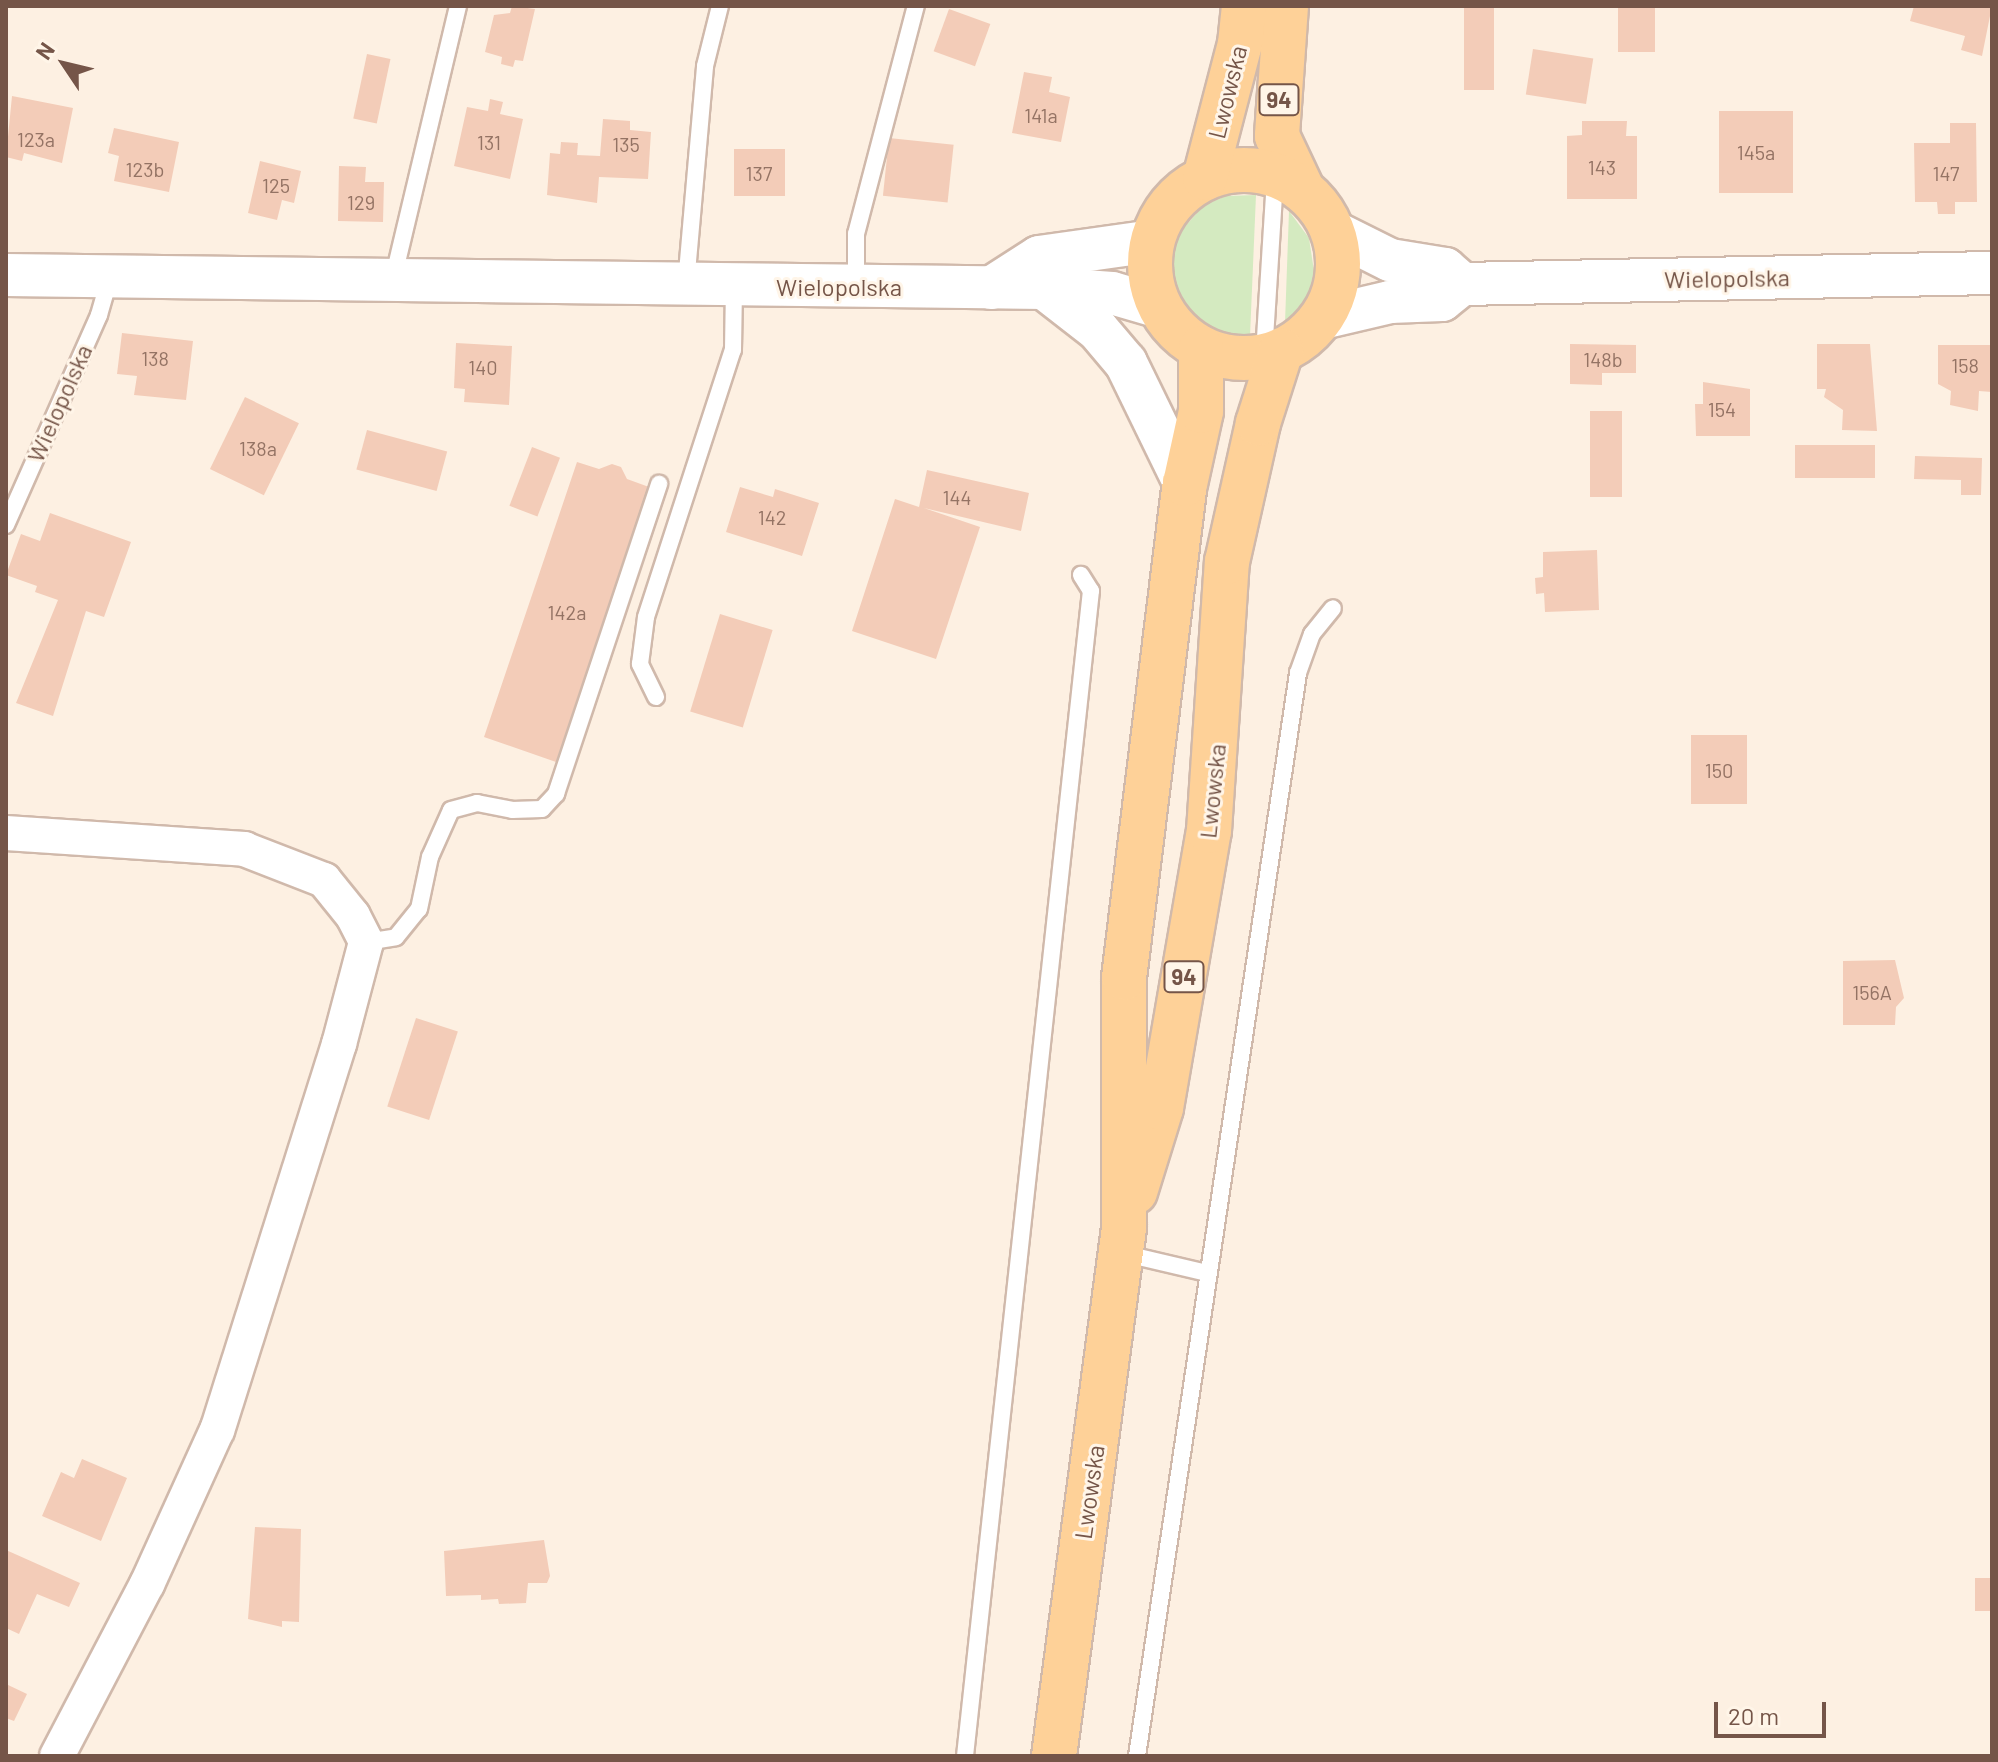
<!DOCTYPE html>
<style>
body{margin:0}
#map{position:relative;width:1998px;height:1762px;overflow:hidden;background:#fdf0e2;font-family:Barlow,sans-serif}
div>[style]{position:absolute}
.green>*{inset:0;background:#d4eac0}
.building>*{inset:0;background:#f3ccb8;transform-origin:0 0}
.roads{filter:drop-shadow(2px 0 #d0b9ab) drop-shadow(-2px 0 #d0b9ab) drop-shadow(0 2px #d0b9ab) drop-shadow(0 -2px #d0b9ab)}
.service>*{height:16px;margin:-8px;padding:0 8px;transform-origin:8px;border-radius:8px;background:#fff}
.minor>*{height:34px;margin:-17px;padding:0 17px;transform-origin:17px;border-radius:17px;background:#fff}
.tertiary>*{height:42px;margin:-21px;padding:0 21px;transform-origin:21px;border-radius:21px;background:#fff}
.primary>*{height:44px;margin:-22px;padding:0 22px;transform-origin:22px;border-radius:22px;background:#fed198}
.primary>.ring{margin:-22px;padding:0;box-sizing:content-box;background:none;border:44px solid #fed198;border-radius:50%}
span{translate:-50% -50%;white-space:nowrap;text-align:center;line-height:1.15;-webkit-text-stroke:6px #fff5e8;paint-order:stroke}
.number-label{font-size:20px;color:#947364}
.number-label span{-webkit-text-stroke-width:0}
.shield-label span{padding:2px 6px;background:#fff5e8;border:2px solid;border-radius:6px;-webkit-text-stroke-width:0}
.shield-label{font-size:22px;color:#755548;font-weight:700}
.street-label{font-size:24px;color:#755548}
.frame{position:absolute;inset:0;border:8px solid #755548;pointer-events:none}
.north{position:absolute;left:24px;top:24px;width:80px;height:80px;-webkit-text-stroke:6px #fff5e8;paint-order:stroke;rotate:305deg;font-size:22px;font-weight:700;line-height:32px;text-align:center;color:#755548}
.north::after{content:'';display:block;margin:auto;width:28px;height:36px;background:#755548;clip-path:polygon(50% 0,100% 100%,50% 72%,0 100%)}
.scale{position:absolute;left:1714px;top:1702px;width:112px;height:36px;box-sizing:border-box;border:4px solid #755548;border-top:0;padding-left:10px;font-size:24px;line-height:28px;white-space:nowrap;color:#755548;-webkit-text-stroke:6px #fff5e8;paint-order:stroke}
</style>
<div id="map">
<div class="green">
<i style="clip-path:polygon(1256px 195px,1250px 336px,1228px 335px,1204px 324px,1185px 306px,1174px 283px,1172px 257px,1180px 232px,1204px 205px,1226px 196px)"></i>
<i style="clip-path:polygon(1289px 211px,1309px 238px,1314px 271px,1308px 297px,1285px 323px)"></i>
</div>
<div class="building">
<i style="clip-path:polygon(512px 6px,535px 9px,523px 61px,515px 60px,513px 67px,501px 64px,502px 57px,485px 52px,494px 15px,510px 13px)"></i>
<i style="left:1464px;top:6px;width:30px;height:84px"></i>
<i style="left:1618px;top:6px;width:37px;height:46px"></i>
<i style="clip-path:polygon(1914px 6px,1992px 6px,1982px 56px,1961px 50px,1965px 36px,1910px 21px)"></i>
<i style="left:949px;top:9px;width:44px;height:45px;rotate:20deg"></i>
<i style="left:1533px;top:49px;width:61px;height:46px;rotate:9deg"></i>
<i style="left:367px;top:54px;width:24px;height:66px;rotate:12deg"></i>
<i style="clip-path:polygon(1024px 72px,1052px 77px,1049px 92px,1070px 97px,1061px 142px,1012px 133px)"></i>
<i style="clip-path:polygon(12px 96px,73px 108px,62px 163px,24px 153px,22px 161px,6px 157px)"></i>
<i style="clip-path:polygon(490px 99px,503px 102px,500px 114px,523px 119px,510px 179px,454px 166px,467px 107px,488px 111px)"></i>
<i style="left:1719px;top:111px;width:74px;height:82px"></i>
<i style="clip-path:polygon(603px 119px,630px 121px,630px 130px,651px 132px,648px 179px,599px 177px,597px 203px,547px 195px,550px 153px,560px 154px,561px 142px,578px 143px,577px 155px,600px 156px)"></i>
<i style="clip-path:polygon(1582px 121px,1627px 121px,1626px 136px,1637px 136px,1637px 199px,1567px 199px,1567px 136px,1582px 135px)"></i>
<i style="clip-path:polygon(1950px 123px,1976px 123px,1977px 202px,1955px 202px,1955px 214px,1938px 214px,1937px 202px,1915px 202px,1914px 143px,1950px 143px)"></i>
<i style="clip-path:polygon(114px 128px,179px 142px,169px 192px,114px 181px,119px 156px,108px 153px)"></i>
<i style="left:889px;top:138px;width:65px;height:58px;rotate:6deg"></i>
<i style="left:785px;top:149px;width:47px;height:51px;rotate:90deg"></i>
<i style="clip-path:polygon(260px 161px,301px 171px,294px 203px,282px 200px,277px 220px,248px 213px)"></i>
<i style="clip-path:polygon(339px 166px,366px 167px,365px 182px,384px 182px,383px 222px,338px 221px)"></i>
<i style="clip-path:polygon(122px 333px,193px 341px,186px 400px,134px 395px,137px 376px,117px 374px)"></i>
<i style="clip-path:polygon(456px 343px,512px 346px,509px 405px,464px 402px,465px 389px,454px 388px)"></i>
<i style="clip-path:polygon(1570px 344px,1636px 345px,1636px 373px,1602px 373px,1602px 385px,1570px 384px)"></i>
<i style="clip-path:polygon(1817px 344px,1870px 344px,1877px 431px,1842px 430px,1843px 410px,1824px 397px,1826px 389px,1817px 389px)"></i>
<i style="clip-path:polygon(1938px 345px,1992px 345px,1992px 392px,1979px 391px,1978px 411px,1950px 405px,1951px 391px,1938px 384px)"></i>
<i style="clip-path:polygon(1703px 382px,1750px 389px,1750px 436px,1696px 436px,1695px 404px,1703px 404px)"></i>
<i style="left:245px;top:397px;width:60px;height:80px;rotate:26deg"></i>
<i style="left:1590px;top:411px;width:32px;height:86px"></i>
<i style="left:367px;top:430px;width:83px;height:41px;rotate:15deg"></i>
<i style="left:1795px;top:445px;width:80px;height:33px"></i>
<i style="left:532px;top:447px;width:30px;height:63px;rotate:21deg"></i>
<i style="clip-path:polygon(1915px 456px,1982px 458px,1981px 495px,1961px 495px,1961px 480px,1914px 479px)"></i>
<i style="clip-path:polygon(577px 462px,599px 469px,612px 464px,621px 467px,627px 479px,649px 487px,556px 762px,484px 737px)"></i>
<i style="clip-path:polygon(927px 470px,1029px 493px,1021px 531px,924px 508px,980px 527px,936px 659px,852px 631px,895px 499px,919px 507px)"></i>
<i style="clip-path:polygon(740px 487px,773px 497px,775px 489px,819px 503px,802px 556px,726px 532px)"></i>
<i style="clip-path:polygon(50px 513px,131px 542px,104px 617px,86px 611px,53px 716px,16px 703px,58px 600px,35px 592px,37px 586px,6px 575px,21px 534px,40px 541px)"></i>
<i style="clip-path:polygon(1597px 550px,1599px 610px,1545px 612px,1544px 593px,1536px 594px,1535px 578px,1543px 577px,1543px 552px)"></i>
<i style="left:720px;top:614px;width:55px;height:102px;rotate:17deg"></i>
<i style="left:1691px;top:735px;width:56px;height:69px"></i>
<i style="clip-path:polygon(1895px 960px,1904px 998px,1896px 1007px,1895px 1025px,1843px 1025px,1843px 961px)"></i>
<i style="left:416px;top:1018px;width:44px;height:93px;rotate:18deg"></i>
<i style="clip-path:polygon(82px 1459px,127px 1478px,101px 1541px,42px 1516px,61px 1472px,74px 1478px)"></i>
<i style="clip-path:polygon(255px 1527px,301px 1529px,299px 1622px,282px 1621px,282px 1627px,248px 1619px)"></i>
<i style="clip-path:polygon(544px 1540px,550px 1576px,547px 1583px,528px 1583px,526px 1603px,499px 1604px,498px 1599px,481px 1600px,481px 1595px,446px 1596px,444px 1551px)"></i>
<i style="clip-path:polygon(6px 1550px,80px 1583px,69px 1607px,37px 1594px,19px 1634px,6px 1628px)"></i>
<i style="left:1975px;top:1578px;width:17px;height:33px"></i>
<i style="clip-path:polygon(6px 1684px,27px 1694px,14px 1721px,6px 1718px)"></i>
</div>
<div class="roads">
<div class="service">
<i style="left:393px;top:279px;width:281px;rotate:-76.6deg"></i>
<i style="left:686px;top:284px;width:219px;rotate:-85deg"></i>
<i style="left:705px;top:66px;width:62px;rotate:-76deg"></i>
<i style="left:856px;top:287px;width:53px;rotate:-90deg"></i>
<i style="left:856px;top:234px;width:236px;rotate:-75.3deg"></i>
<i style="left:1264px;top:354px;width:192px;rotate:-86.4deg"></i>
<i style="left:6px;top:525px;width:230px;rotate:-66.1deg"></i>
<i style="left:99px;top:315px;width:37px;rotate:-74deg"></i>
<i style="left:656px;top:697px;width:37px;rotate:-116deg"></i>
<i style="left:640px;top:664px;width:47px;rotate:-82.7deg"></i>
<i style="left:646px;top:617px;width:281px;rotate:-72deg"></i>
<i style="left:733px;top:350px;width:64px;rotate:-89.1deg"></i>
<i style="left:366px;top:942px;width:30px;rotate:-9deg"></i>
<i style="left:396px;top:937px;width:36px;rotate:-51deg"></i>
<i style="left:419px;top:909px;width:53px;rotate:-78.1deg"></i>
<i style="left:430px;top:857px;width:51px;rotate:-65.9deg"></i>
<i style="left:451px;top:810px;width:27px;rotate:-15deg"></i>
<i style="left:477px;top:803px;width:36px;rotate:11deg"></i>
<i style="left:512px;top:810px;width:30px;rotate:-2deg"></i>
<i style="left:542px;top:809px;width:21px;rotate:-47deg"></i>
<i style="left:556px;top:794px;width:327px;rotate:-71.6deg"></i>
<i style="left:1122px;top:1253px;width:87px;rotate:13.2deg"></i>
<i style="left:965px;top:1756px;width:1172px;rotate:-83.83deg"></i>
<i style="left:1091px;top:591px;width:19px;rotate:-122deg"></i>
<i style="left:1137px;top:1756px;width:1095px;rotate:-81.54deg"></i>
<i style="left:1298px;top:673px;width:41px;rotate:-70.3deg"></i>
<i style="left:1312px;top:634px;width:33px;rotate:-51deg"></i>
</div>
<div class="minor">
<i style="left:6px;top:833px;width:239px;rotate:3.8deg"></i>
<i style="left:244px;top:849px;width:86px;rotate:21.2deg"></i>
<i style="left:324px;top:880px;width:46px;rotate:51.1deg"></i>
<i style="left:353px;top:916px;width:29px;rotate:63deg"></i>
<i style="left:366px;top:942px;width:106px;rotate:104.8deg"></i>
<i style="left:339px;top:1044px;width:405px;rotate:107.5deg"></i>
<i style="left:217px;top:1430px;width:169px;rotate:114.4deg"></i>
<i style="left:147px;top:1584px;width:194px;rotate:117.6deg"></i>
</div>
<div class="tertiary">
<i style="left:1332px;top:231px;width:65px;rotate:26.6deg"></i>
<i style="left:1390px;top:260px;width:56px;rotate:9.3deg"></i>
<i style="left:1445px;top:269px;width:23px;rotate:41deg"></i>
<i style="left:6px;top:275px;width:1038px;rotate:0.72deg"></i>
<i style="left:1044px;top:288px;width:68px;rotate:4.2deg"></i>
<i style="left:1112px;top:293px;width:50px;rotate:16.3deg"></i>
<i style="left:991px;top:288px;width:57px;rotate:-32.9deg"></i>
<i style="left:1039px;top:257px;width:115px;rotate:-8deg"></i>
<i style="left:1044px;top:288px;width:68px;rotate:37.9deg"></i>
<i style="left:1098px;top:330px;width:43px;rotate:49.7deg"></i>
<i style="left:1126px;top:363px;width:135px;rotate:64deg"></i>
<i style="left:1322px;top:318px;width:70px;rotate:-13.2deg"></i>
<i style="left:1390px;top:302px;width:52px;rotate:-2.2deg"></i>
<i style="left:1442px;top:300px;width:26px;rotate:-39deg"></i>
<i style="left:1462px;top:284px;width:530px;rotate:-1.19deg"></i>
</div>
<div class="primary">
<i style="left:1286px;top:6px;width:130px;rotate:94deg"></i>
<i style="left:1277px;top:136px;width:59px;rotate:64.7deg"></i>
<i class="ring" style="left:1150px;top:170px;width:144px;height:144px"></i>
<i style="left:1205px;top:178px;width:138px;rotate:-75.4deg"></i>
<i style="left:1240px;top:44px;width:38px;rotate:-84deg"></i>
<i style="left:1135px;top:1192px;width:88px;rotate:-72.8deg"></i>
<i style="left:1161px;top:1108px;width:281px;rotate:-80.2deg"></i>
<i style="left:1209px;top:831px;width:270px;rotate:-86.2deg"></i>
<i style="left:1227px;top:562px;width:142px;rotate:-77.4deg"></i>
<i style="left:1258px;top:423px;width:76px;rotate:-72.3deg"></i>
<i style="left:1054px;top:1756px;width:533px;rotate:-82.45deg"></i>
<i style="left:1124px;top:1228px;width:250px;rotate:-90deg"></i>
<i style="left:1124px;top:978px;width:498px;rotate:-83deg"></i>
<i style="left:1185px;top:484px;width:75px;rotate:-77.6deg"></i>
<i style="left:1201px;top:411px;width:63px;rotate:-90deg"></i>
</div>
</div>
<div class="number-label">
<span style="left:1041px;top:115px">141a</span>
<span style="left:36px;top:139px">123a</span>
<span style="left:489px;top:142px">131</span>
<span style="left:626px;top:144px">135</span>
<span style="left:1756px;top:152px">145a</span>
<span style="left:1602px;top:167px">143</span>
<span style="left:145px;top:169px">123b</span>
<span style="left:759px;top:173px">137</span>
<span style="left:1946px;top:173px">147</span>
<span style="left:276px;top:185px">125</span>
<span style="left:361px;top:202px">129</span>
<span style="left:155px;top:358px">138</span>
<span style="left:1603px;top:359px">148b</span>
<span style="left:1965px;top:365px">158</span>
<span style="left:483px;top:367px">140</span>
<span style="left:1722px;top:409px">154</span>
<span style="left:258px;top:448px">138a</span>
<span style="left:957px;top:497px">144</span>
<span style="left:772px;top:517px">142</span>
<span style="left:567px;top:612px">142a</span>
<span style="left:1719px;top:770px">150</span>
<span style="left:1872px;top:992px">156A</span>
</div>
<div class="shield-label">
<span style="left:1279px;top:100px">94</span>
<span style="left:1184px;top:977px">94</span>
</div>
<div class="street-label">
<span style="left:1227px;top:92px;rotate:-76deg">Lwowska</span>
<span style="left:1727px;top:278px;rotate:-1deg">Wielopolska</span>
<span style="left:839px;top:287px">Wielopolska</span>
<span style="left:59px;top:403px;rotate:-66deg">Wielopolska</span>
<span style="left:1212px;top:791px;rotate:-84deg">Lwowska</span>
<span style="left:1089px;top:1492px;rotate:-82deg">Lwowska</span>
</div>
<div class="frame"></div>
<div class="north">N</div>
<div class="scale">20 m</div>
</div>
